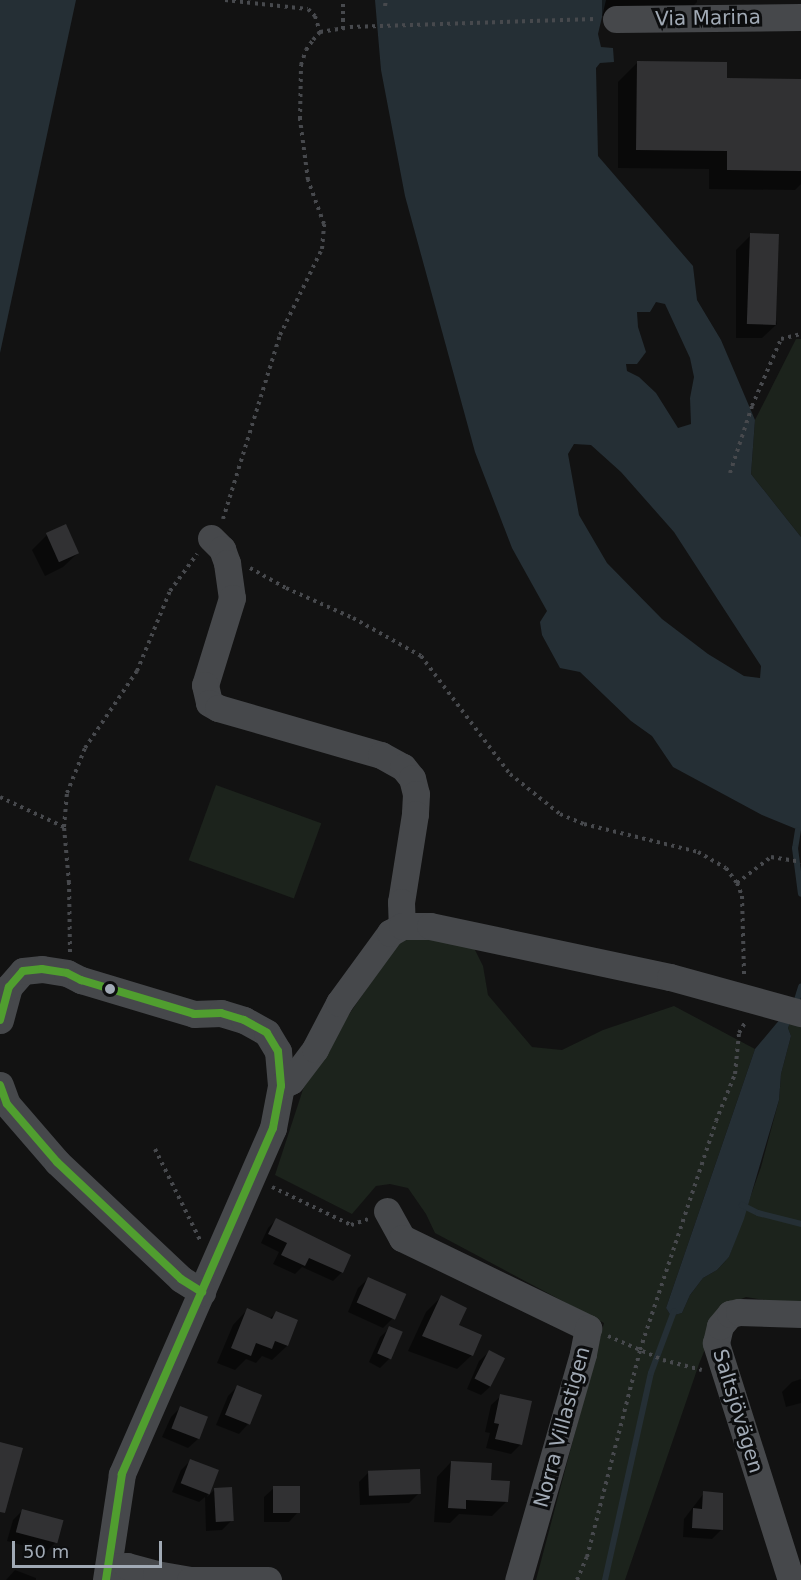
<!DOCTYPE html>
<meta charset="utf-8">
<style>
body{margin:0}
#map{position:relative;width:801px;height:1580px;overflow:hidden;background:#121212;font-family:"DejaVu Sans",sans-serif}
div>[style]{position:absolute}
.green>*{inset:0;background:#1c231c;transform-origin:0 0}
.water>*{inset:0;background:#252f35}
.shadow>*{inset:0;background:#0007}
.stream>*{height:6px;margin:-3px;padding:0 3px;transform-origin:3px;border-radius:3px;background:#252f35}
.building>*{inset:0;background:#313133;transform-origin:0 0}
.path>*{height:4px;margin-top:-2px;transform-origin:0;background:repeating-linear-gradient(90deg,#47494d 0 3px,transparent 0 7.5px)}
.minor>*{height:27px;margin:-13.5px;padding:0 13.5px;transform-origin:13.5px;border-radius:13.5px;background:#46484b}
.bus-1>*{height:8px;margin:-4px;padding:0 4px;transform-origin:4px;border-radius:4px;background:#509e2f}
.dots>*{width:16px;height:16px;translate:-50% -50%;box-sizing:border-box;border:3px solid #0c0d0e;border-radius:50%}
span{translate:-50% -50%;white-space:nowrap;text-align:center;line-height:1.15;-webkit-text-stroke:6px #0c0d0e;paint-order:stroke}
.street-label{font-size:20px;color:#a1aab5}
.scale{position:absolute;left:12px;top:1541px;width:150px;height:27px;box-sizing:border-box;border:3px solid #a1aab5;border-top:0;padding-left:8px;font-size:18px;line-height:21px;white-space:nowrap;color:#a1aab5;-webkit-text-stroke:4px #0c0d0e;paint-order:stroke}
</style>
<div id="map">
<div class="green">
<i style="clip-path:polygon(796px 339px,801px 339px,801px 537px,751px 474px,755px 420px)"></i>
<i style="left:216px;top:785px;width:112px;height:80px;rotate:20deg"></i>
<i style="clip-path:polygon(405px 933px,472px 944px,483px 966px,488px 995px,532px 1047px,562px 1050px,603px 1030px,674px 1006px,755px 1049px,666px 1308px,671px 1316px,682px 1313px,690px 1295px,703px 1278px,717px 1270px,729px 1257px,761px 1167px,779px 1100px,781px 1074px,791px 1036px,788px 1028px,791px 1020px,801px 1022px,801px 1306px,746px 1297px,722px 1307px,699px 1364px,625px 1580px,536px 1580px,604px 1323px,435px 1233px,426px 1214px,408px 1188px,390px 1184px,376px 1186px,352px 1214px,275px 1175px,308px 1074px)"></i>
</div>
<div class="water">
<i style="clip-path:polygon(0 0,76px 0,0 353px)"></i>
<i style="clip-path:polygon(evenodd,375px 0,606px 0,598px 34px,601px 47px,613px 48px,614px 62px,600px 63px,596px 68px,598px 156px,693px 266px,697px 300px,721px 340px,755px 420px,751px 474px,801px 537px,801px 831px,762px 815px,673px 767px,652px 736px,631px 721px,580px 672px,560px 668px,542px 635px,540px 622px,547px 611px,512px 548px,475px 452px,405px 196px,381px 70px,375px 0,656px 302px,665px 304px,690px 358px,694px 377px,690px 398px,691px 424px,678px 428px,656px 393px,639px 377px,627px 371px,626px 364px,637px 364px,646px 352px,638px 327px,637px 312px,650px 312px,656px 302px,375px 0,574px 444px,591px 445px,621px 472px,674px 532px,761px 666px,760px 678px,744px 676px,708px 654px,662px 619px,607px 563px,579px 515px,568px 454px,574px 444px)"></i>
<i style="clip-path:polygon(781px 1018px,791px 1020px,788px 1028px,791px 1036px,781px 1074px,779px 1100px,744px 1219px,729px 1257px,717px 1270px,703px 1278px,690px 1295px,682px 1313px,671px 1316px,666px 1308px,755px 1049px)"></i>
</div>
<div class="shadow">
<i style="clip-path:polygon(602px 0,697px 0,697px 2px,684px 15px,602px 16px)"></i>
<i style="clip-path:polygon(637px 63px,725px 80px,801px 81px,801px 184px,795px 190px,709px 189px,709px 169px,618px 168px,618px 82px)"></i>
<i style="clip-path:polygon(751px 235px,777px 324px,762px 338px,736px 338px,736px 250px)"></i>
<i style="clip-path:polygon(65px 526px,78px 553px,63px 567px,45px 576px,32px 550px,47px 535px)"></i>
<i style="clip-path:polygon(276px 1220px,350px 1255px,342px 1272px,333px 1281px,302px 1267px,295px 1274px,273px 1264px,279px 1252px,261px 1243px,268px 1228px)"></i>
<i style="clip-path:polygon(368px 1279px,393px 1318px,383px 1328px,348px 1312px,358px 1288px)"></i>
<i style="clip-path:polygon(441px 1297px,472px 1355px,457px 1369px,408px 1351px,426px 1312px)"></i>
<i style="clip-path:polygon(247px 1310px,269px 1319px,276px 1313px,297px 1321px,287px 1346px,272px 1360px,262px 1356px,256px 1363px,246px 1359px,235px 1370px,217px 1363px,233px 1325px)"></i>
<i style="clip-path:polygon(390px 1328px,390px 1358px,380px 1368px,369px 1362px,380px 1337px)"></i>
<i style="clip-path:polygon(489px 1352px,503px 1358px,491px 1386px,481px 1395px,467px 1389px,479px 1361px)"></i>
<i style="clip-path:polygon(801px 1379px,801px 1403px,786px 1407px,782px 1392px,792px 1382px)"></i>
<i style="clip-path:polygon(237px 1387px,248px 1424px,239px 1434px,216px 1425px,228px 1396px)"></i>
<i style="clip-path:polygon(501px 1396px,521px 1444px,511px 1454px,486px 1448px,490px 1433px,485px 1432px,491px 1405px)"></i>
<i style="clip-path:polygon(180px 1408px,198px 1439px,188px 1448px,162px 1437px,171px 1417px)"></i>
<i style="clip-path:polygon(190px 1461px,217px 1470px,207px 1497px,214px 1490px,232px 1520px,222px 1530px,206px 1531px,205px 1497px,199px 1502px,172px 1492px,181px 1470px)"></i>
<i style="clip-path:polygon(451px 1462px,490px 1481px,507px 1501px,492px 1516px,459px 1514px,450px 1523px,434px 1522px,437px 1477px)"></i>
<i style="clip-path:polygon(369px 1472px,419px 1493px,409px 1503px,360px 1505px,359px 1482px)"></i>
<i style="clip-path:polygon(274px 1488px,298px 1512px,289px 1522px,264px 1522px,264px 1497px)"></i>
<i style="clip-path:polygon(704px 1493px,722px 1529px,712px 1539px,683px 1537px,684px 1519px)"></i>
<i style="clip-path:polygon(23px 1510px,56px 1542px,46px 1552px,7px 1541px,13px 1520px)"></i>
<i style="clip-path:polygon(15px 1570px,36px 1578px,36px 1580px,6px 1580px)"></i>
</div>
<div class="stream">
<i style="left:798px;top:830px;width:18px;rotate:99deg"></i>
<i style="left:795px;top:848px;width:46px;rotate:82.6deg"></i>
<i style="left:797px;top:1000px;width:14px;rotate:-73deg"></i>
<i style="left:742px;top:1205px;width:18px;rotate:27deg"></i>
<i style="left:758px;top:1213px;width:44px;rotate:14.3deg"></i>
<i style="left:605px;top:1580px;width:212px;rotate:-77.5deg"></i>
<i style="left:651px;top:1373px;width:66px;rotate:-69.6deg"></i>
</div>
<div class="building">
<i style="clip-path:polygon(637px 61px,727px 62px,727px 78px,801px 79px,801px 171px,727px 170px,727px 151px,636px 150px)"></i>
<i style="left:750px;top:233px;width:29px;height:91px;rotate:2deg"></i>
<i style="left:66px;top:524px;width:32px;height:22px;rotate:66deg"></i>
<i style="clip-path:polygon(276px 1218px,351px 1255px,343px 1273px,309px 1258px,305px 1266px,281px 1255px,287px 1243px,268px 1234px)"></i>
<i style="left:368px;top:1277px;width:42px;height:28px;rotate:24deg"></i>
<i style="clip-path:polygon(441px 1295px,467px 1308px,459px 1325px,482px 1335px,473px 1356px,422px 1336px)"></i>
<i style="clip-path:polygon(247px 1308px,272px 1319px,276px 1311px,298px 1320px,288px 1346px,275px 1341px,272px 1349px,256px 1343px,251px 1356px,231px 1348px)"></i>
<i style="left:389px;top:1326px;width:15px;height:30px;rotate:23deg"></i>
<i style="left:489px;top:1350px;width:18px;height:32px;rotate:27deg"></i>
<i style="left:237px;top:1385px;width:27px;height:32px;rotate:22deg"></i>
<i style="clip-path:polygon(500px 1394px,532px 1401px,522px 1445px,495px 1439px,499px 1424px,494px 1423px)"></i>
<i style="left:180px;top:1406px;width:30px;height:24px;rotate:21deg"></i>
<i style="clip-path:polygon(0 1442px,23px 1448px,5px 1513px,0 1512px)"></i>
<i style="left:190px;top:1459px;width:31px;height:26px;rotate:21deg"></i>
<i style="clip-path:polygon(451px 1461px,492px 1463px,491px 1480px,510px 1481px,508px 1502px,466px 1500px,466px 1509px,448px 1508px)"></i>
<i style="left:420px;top:1469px;width:25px;height:52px;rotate:88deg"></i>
<i style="left:273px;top:1486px;width:27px;height:27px"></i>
<i style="left:232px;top:1487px;width:34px;height:18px;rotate:87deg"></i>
<i style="clip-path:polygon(703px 1491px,723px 1493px,723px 1530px,692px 1528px,693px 1508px,702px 1509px)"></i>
<i style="left:22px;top:1509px;width:43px;height:24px;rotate:15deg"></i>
</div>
<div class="path">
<i style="left:225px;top:0;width:83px;rotate:6.2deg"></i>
<i style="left:308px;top:9px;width:10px;rotate:45deg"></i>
<i style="left:315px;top:16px;width:17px;rotate:73deg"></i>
<i style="left:385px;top:6px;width:6px;rotate:-81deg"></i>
<i style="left:343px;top:29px;width:29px;rotate:-90deg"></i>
<i style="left:730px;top:473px;width:71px;rotate:-71.8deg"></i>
<i style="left:752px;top:406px;width:73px;rotate:-66.6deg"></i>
<i style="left:781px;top:339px;width:21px;rotate:-14deg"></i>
<i style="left:223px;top:519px;width:193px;rotate:-72.8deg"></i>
<i style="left:280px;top:335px;width:96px;rotate:-64deg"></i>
<i style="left:322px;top:249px;width:25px;rotate:-85deg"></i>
<i style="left:324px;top:224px;width:47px;rotate:-110deg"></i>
<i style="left:308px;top:180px;width:62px;rotate:-97.5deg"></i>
<i style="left:300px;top:119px;width:54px;rotate:-88.9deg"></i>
<i style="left:301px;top:65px;width:16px;rotate:-72deg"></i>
<i style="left:306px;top:50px;width:12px;rotate:-55deg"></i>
<i style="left:313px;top:40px;width:11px;rotate:-49deg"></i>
<i style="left:320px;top:32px;width:30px;rotate:-9deg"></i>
<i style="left:350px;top:27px;width:245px;rotate:-1.9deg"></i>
<i style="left:250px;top:568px;width:41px;rotate:29.1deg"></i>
<i style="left:286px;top:588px;width:73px;rotate:24.1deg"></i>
<i style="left:353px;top:618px;width:78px;rotate:29.2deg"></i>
<i style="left:421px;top:656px;width:148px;rotate:53deg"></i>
<i style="left:510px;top:774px;width:64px;rotate:38.7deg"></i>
<i style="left:560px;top:814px;width:26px;rotate:23deg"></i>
<i style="left:584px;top:824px;width:117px;rotate:13.8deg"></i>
<i style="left:698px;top:852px;width:32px;rotate:30deg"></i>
<i style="left:726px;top:868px;width:19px;rotate:54deg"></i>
<i style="left:737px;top:883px;width:14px;rotate:69deg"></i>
<i style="left:742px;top:896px;width:78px;rotate:88.5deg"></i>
<i style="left:0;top:797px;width:71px;rotate:25.1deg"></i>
<i style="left:737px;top:883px;width:43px;rotate:-37.4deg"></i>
<i style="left:771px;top:857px;width:30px;rotate:9deg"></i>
<i style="left:70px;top:952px;width:69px;rotate:-90.8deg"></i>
<i style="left:69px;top:883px;width:56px;rotate:-95.1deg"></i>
<i style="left:64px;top:827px;width:34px;rotate:-85deg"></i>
<i style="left:67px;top:793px;width:48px;rotate:-68.2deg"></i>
<i style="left:85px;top:748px;width:93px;rotate:-56deg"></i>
<i style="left:137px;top:671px;width:87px;rotate:-67.6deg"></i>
<i style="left:170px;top:591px;width:46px;rotate:-53.9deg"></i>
<i style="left:155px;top:1149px;width:102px;rotate:63.7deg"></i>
<i style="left:272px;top:1187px;width:88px;rotate:25.7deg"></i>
<i style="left:351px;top:1225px;width:18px;rotate:-19deg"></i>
<i style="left:608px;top:1336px;width:60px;rotate:23.6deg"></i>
<i style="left:663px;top:1360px;width:40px;rotate:14.4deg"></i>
<i style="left:577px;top:1580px;width:25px;rotate:-67deg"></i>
<i style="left:587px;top:1557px;width:214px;rotate:-75.6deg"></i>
<i style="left:640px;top:1350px;width:241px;rotate:-71.6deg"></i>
<i style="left:716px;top:1121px;width:51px;rotate:-68deg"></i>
<i style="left:735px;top:1074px;width:41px;rotate:-84.4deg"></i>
<i style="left:739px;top:1033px;width:14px;rotate:-60deg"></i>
</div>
<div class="minor">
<i style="left:616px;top:19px;width:185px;rotate:-0.6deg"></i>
<i style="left:211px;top:538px;width:16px;rotate:45deg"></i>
<i style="left:222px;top:549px;width:15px;rotate:70deg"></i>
<i style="left:227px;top:563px;width:35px;rotate:82deg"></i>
<i style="left:232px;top:598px;width:91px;rotate:107.2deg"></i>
<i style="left:205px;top:685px;width:18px;rotate:77deg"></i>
<i style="left:209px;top:703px;width:10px;rotate:29deg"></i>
<i style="left:218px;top:708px;width:170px;rotate:16.1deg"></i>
<i style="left:381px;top:755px;width:25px;rotate:29deg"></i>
<i style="left:403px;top:767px;width:14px;rotate:51deg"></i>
<i style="left:412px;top:778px;width:16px;rotate:76deg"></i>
<i style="left:416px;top:794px;width:20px;rotate:93deg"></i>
<i style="left:415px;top:814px;width:89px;rotate:99deg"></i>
<i style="left:401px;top:902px;width:24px;rotate:88deg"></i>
<i style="left:0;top:1020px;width:34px;rotate:-75deg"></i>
<i style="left:9px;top:987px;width:21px;rotate:-49deg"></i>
<i style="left:23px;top:971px;width:19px;rotate:-6deg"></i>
<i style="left:42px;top:969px;width:25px;rotate:9deg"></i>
<i style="left:67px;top:973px;width:16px;rotate:27deg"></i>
<i style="left:81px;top:980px;width:118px;rotate:16.7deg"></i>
<i style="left:194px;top:1014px;width:27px;rotate:-2deg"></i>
<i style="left:221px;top:1013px;width:24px;rotate:17deg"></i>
<i style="left:244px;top:1020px;width:26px;rotate:29deg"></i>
<i style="left:267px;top:1033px;width:21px;rotate:59deg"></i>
<i style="left:278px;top:1051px;width:35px;rotate:85deg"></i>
<i style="left:281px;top:1086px;width:43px;rotate:100.8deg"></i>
<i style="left:273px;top:1128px;width:378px;rotate:113.6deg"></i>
<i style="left:122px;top:1474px;width:107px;rotate:98.6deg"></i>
<i style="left:0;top:1085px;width:20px;rotate:70deg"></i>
<i style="left:7px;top:1104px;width:77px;rotate:49.2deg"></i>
<i style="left:57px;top:1162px;width:170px;rotate:43.3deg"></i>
<i style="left:181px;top:1279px;width:25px;rotate:32deg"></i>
<i style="left:281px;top:1086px;width:11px;rotate:-27deg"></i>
<i style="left:291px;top:1081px;width:40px;rotate:-53deg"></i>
<i style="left:315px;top:1049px;width:52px;rotate:-62.4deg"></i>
<i style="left:339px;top:1003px;width:87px;rotate:-53.9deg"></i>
<i style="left:390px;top:933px;width:14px;rotate:-30deg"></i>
<i style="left:402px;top:926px;width:28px"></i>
<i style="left:430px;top:926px;width:245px;rotate:12deg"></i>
<i style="left:670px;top:977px;width:136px;rotate:15.4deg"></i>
<i style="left:387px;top:1211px;width:31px;rotate:61deg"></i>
<i style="left:402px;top:1238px;width:207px;rotate:25.8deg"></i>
<i style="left:588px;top:1328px;width:26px;rotate:101deg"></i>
<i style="left:583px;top:1354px;width:235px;rotate:106deg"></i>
<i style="left:109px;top:1567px;width:18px;rotate:-3deg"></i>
<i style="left:127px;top:1566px;width:30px;rotate:15deg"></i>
<i style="left:156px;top:1574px;width:35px;rotate:10deg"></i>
<i style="left:190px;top:1580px;width:78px"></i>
<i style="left:791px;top:1580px;width:249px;rotate:-107.6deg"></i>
<i style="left:716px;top:1343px;width:17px;rotate:-77deg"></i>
<i style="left:720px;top:1326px;width:16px;rotate:-50deg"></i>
<i style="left:730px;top:1314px;width:9px;rotate:-13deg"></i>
<i style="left:739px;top:1312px;width:62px;rotate:1.8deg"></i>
</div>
<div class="bus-1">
<i style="left:0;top:1020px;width:34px;rotate:-75deg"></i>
<i style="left:9px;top:987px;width:21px;rotate:-49deg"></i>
<i style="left:23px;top:971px;width:19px;rotate:-6deg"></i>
<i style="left:42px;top:969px;width:25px;rotate:9deg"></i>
<i style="left:67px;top:973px;width:16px;rotate:27deg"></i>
<i style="left:81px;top:980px;width:118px;rotate:16.7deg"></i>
<i style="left:194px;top:1014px;width:27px;rotate:-2deg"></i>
<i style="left:221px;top:1013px;width:24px;rotate:17deg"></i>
<i style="left:244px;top:1020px;width:26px;rotate:29deg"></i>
<i style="left:267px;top:1033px;width:21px;rotate:59deg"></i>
<i style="left:278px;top:1051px;width:35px;rotate:85deg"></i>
<i style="left:281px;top:1086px;width:43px;rotate:100.8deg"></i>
<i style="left:273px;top:1128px;width:378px;rotate:113.6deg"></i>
<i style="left:122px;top:1474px;width:107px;rotate:98.6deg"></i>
<i style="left:0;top:1085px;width:20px;rotate:70deg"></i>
<i style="left:7px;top:1104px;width:77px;rotate:49.2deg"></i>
<i style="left:57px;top:1162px;width:170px;rotate:43.3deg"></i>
<i style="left:181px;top:1279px;width:25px;rotate:32deg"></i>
</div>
<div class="dots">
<i style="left:110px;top:989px;background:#a1aab5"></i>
</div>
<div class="street-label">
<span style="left:708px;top:18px;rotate:-1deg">Via Marina</span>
<span style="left:738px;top:1411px;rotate:73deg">Saltsjövägen</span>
<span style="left:562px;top:1427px;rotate:-75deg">Norra Villastigen</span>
</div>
<div class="scale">50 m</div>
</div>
